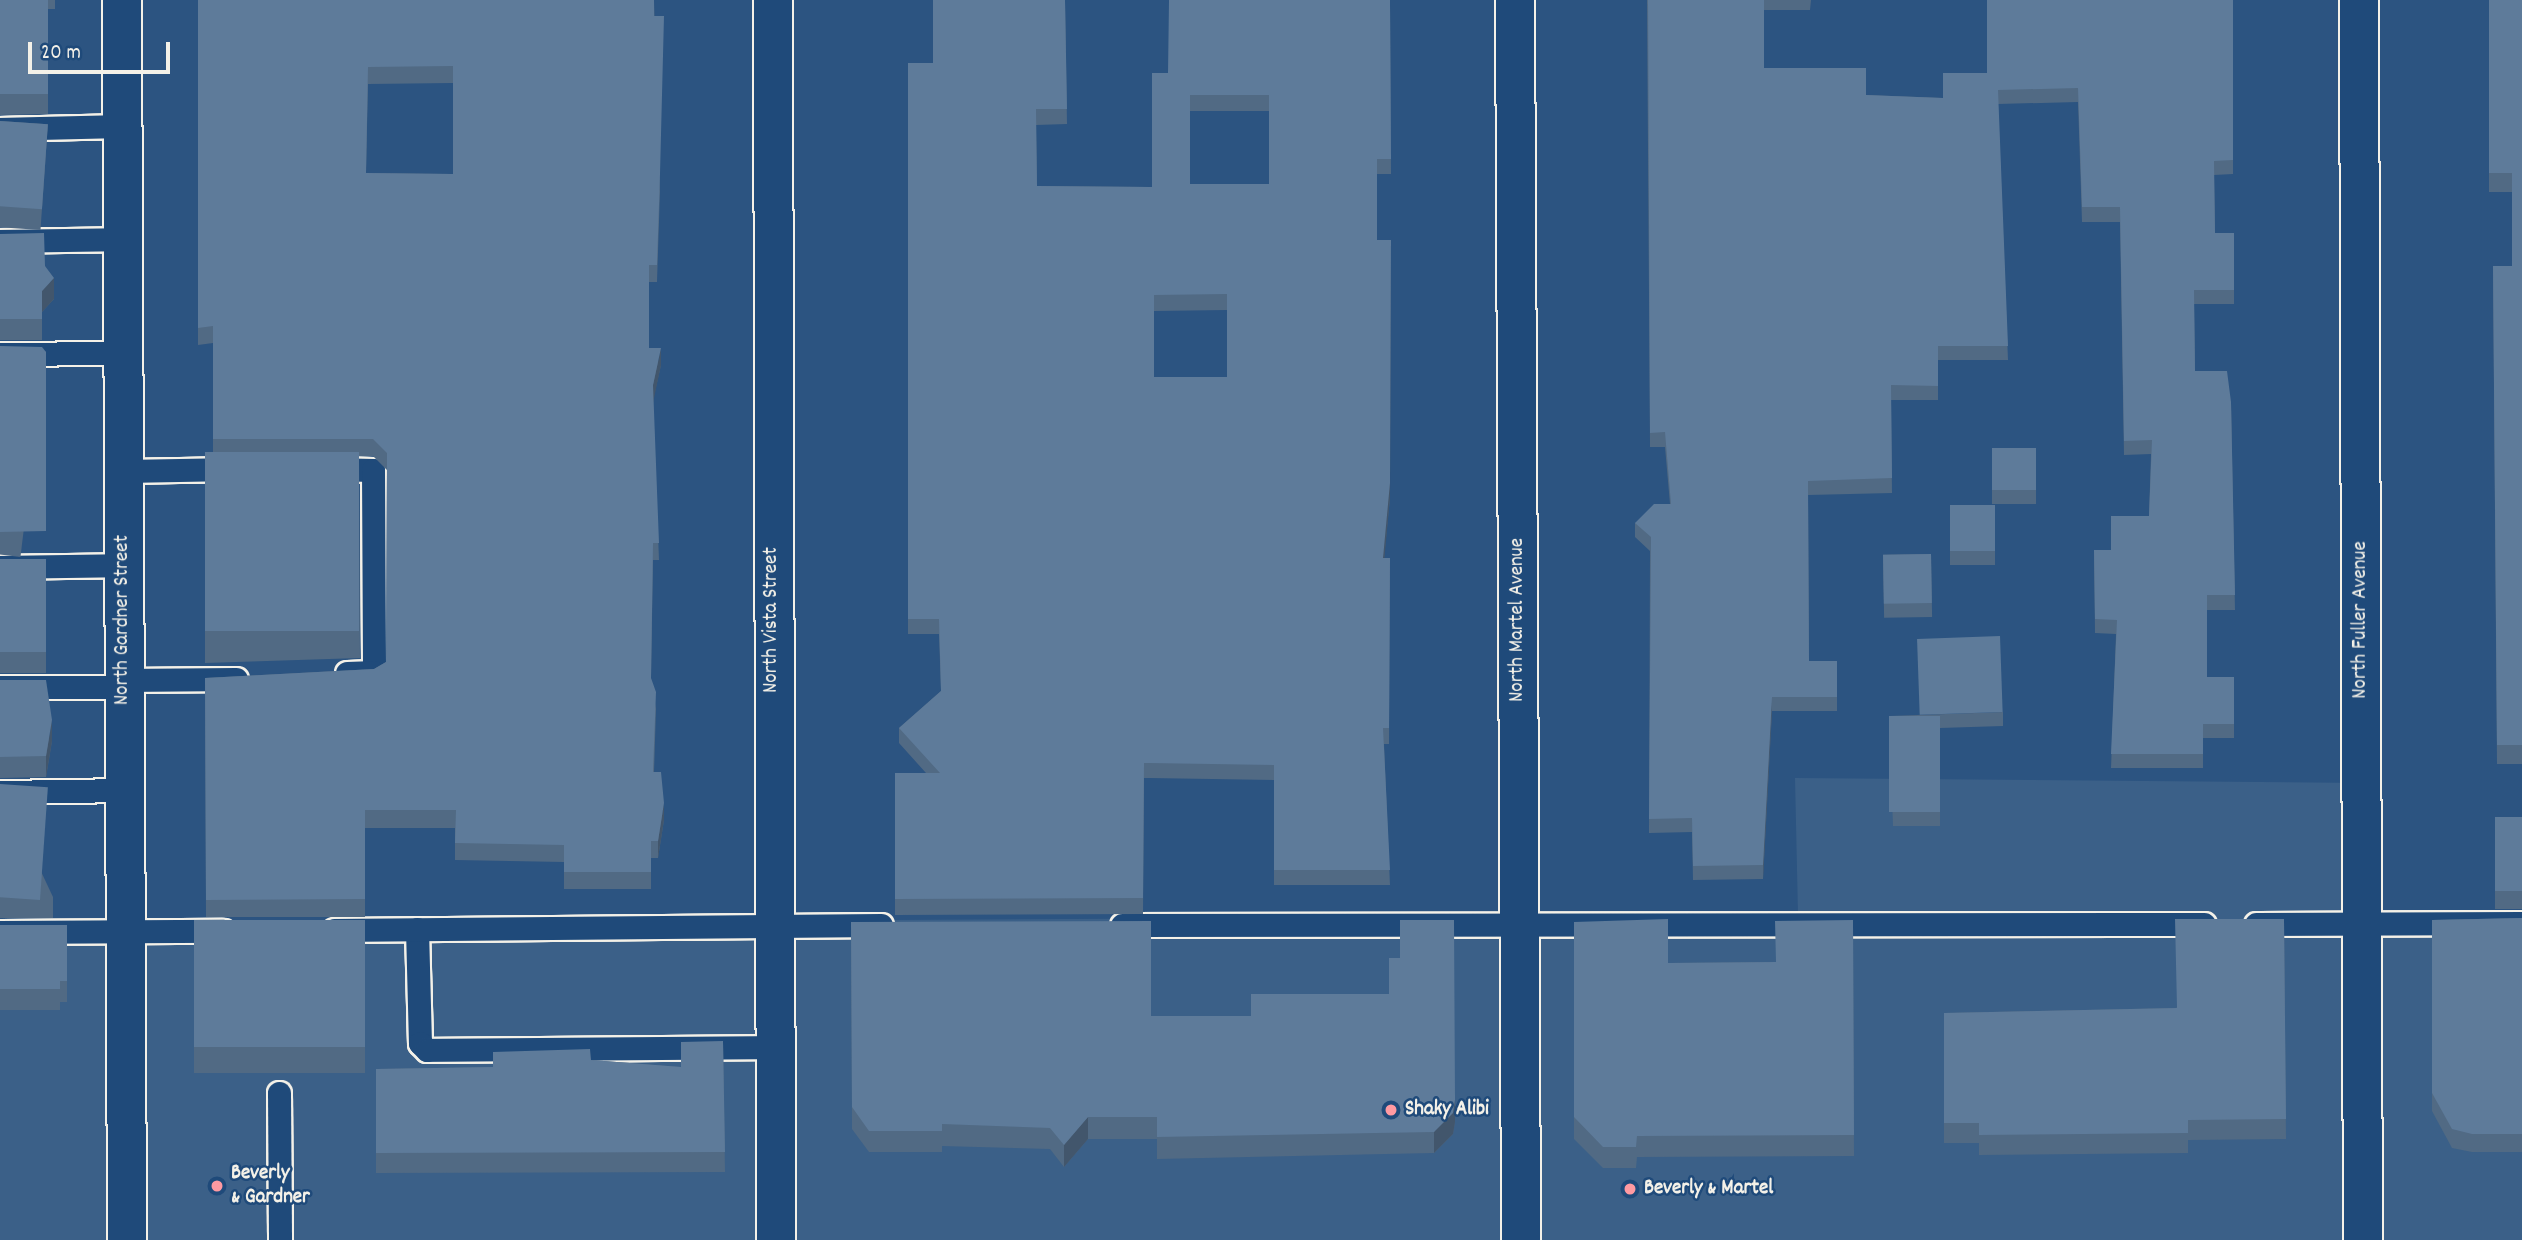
<!DOCTYPE html>
<style>
body{margin:0}
#map{position:relative;width:2522px;height:1240px;overflow:hidden;background:#2c5481;font-family:Dekko,sans-serif}
div>[style]{position:absolute}
.built>*{inset:0;background:#3b6088}
.roads{filter:drop-shadow(2px 0 #f4f1e8) drop-shadow(-2px 0 #f4f1e8) drop-shadow(0 2px #f4f1e8) drop-shadow(0 -2px #f4f1e8)}
.service>*{height:23px;margin:-11.5px;padding:0 11.5px;transform-origin:11.5px;border-radius:11.5px;background:#1f4a7a}
.minor>*{height:38px;margin:-19px;padding:0 19px;transform-origin:19px;border-radius:19px;background:#1f4a7a}
.wall>*{inset:0;background:#516a84;transform-origin:0 0}
.shaded-wall>*{inset:0;background:#42566c}
.building>*{inset:0;background:#5e7b9a;transform-origin:0 0}
.dots>*{width:19px;height:19px;translate:-50% -50%;box-sizing:border-box;border:4px solid #1f4a7a;border-radius:50%}
span{translate:-50% -50%;white-space:nowrap;text-align:center;line-height:1.15;-webkit-text-stroke:5px #1f4a7a;paint-order:stroke}
.street-label{font-size:21px;color:#f4f1e8}
.poi-label{font-size:21px;color:#f4f1e8;font-weight:700}
.left{translate:0 -50%;text-align:left}
.scale{position:absolute;left:28px;top:42px;width:142px;height:32px;box-sizing:border-box;border:4px solid #f4f1e8;border-top:0;padding-left:9px;font-size:21px;line-height:24px;white-space:nowrap;color:#f4f1e8;-webkit-text-stroke:5px #1f4a7a;paint-order:stroke}
</style>
<div id="map">
<div class="built">
<i style="clip-path:polygon(1795px 778px,2365px 783px,2367px 913px,2522px 912px,2522px 1240px,0 1240px,0 925px,1798px 915px)"></i>
</div>
<div class="roads">
<div class="service">
<i style="left:0;top:129px;width:121px;rotate:-1.4deg"></i>
<i style="left:0;top:241px;width:121px;rotate:-0.9deg"></i>
<i style="left:0;top:354px;width:122px;rotate:-0.5deg"></i>
<i style="left:329px;top:469px;width:44px;rotate:1.3deg"></i>
<i style="left:373px;top:470px;width:202px;rotate:89.7deg"></i>
<i style="left:374px;top:672px;width:27px;rotate:178deg"></i>
<i style="left:123px;top:471px;width:112px;rotate:-1deg"></i>
<i style="left:0;top:567px;width:123px;rotate:-0.9deg"></i>
<i style="left:123px;top:680px;width:113px;rotate:-0.5deg"></i>
<i style="left:0;top:687px;width:123px"></i>
<i style="left:0;top:792px;width:124px;rotate:-0.9deg"></i>
<i style="left:2256px;top:924px;width:266px;rotate:-0.2deg"></i>
<i style="left:1122px;top:925px;width:1082px;rotate:-0.05deg"></i>
<i style="left:417px;top:929px;width:114px;rotate:88.5deg"></i>
<i style="left:420px;top:1043px;width:10px;rotate:45deg"></i>
<i style="left:427px;top:1050px;width:346px;rotate:-0.5deg"></i>
<i style="left:334px;top:930px;width:547px;rotate:-0.52deg"></i>
<i style="left:0;top:932px;width:223px;rotate:-0.3deg"></i>
<i style="left:279px;top:1093px;width:147px;rotate:89.6deg"></i>
</div>
<div class="minor">
<i style="left:122px;top:0;width:1240px;rotate:89.77deg"></i>
<i style="left:773px;top:0;width:1240px;rotate:89.86deg"></i>
<i style="left:1515px;top:0;width:1240px;rotate:89.72deg"></i>
<i style="left:2359px;top:0;width:1240px;rotate:89.82deg"></i>
</div>
</div>
<div class="wall">
<i style="clip-path:polygon(0 0,55px 0,55px 9px,48px 9px,48px 114px,0 115px)"></i>
<i style="clip-path:polygon(evenodd,198px 0,654px 0,660px 192px,657px 282px,649px 282px,649px 348px,661px 365px,653px 400px,659px 560px,653px 560px,651px 679px,656px 709px,654px 772px,664px 820px,658px 858px,651px 858px,651px 889px,564px 889px,564px 862px,455px 860px,455px 828px,365px 828px,365px 917px,206px 917px,205px 678px,374px 669px,386px 662px,387px 470px,373px 456px,359px 456px,360px 658px,205px 663px,205px 452px,213px 452px,213px 343px,198px 345px,198px 0,453px 83px,453px 174px,366px 173px,368px 84px,453px 83px)"></i>
<i style="clip-path:polygon(evenodd,1065px 0,1067px 124px,1036px 125px,1037px 186px,1152px 187px,1168px 73px,1390px 0,1391px 174px,1377px 174px,1377px 240px,1390px 498px,1384px 558px,1390px 558px,1389px 744px,1384px 744px,1390px 885px,1274px 885px,1274px 780px,1144px 778px,1143px 914px,895px 915px,895px 773px,926px 773px,899px 743px,899px 728px,941px 691px,939px 634px,908px 634px,908px 63px,933px 63px,1065px 0,1190px 111px,1269px 111px,1269px 184px,1190px 184px,1190px 111px,1065px 0,1227px 310px,1227px 377px,1154px 377px,1154px 311px,1227px 310px)"></i>
<i style="clip-path:polygon(1647px 0,1811px 0,1810px 10px,1764px 10px,1764px 68px,1866px 95px,1943px 98px,1987px 73px,2233px 0,2233px 174px,2214px 175px,2215px 233px,2234px 233px,2234px 304px,2194px 304px,2195px 371px,2231px 402px,2235px 610px,2207px 610px,2207px 677px,2234px 677px,2234px 738px,2203px 738px,2203px 768px,2111px 768px,2116px 634px,2095px 633px,2094px 550px,2111px 550px,2149px 516px,2151px 454px,2124px 455px,2120px 222px,2082px 222px,2078px 102px,1998px 104px,2008px 360px,1938px 360px,1938px 400px,1891px 400px,1892px 493px,1808px 495px,1809px 661px,1837px 661px,1837px 711px,1772px 711px,1763px 879px,1693px 880px,1692px 832px,1649px 833px,1650px 551px,1635px 537px,1635px 523px,1670px 504px,1665px 447px,1650px 447px)"></i>
<i style="clip-path:polygon(2489px 0,2522px 0,2522px 764px,2497px 764px,2493px 266px,2512px 266px,2512px 192px,2489px 192px)"></i>
<i style="left:0;top:121px;width:48px;height:106px;rotate:4deg"></i>
<i style="clip-path:polygon(0 234px,45px 266px,54px 299px,42px 312px,42px 340px,0 340px)"></i>
<i style="left:0;top:346px;width:46px;height:207px;rotate:7deg"></i>
<i style="left:1992px;top:448px;width:44px;height:56px"></i>
<i style="left:1950px;top:505px;width:45px;height:60px"></i>
<i style="left:1931px;top:554px;width:63px;height:48px;rotate:89deg"></i>
<i style="left:46px;top:559px;width:114px;height:46px;rotate:90deg"></i>
<i style="clip-path:polygon(0 680px,52px 741px,46px 777px,0 778px)"></i>
<i style="clip-path:polygon(2003px 712px,2003px 726px,1940px 728px,1940px 826px,1893px 826px,1889px 716px)"></i>
<i style="clip-path:polygon(0 784px,53px 897px,53px 918px,0 918px)"></i>
<i style="left:2495px;top:817px;width:27px;height:92px"></i>
<i style="clip-path:polygon(2522px 918px,2522px 1152px,2472px 1152px,2452px 1148px,2432px 1111px,2432px 920px)"></i>
<i style="clip-path:polygon(2284px 919px,2286px 1139px,2188px 1140px,2188px 1153px,1979px 1155px,1979px 1143px,1944px 1143px,1944px 1013px,2176px 1008px)"></i>
<i style="left:365px;top:920px;width:153px;height:171px;rotate:90deg"></i>
<i style="clip-path:polygon(1853px 920px,1854px 1156px,1637px 1157px,1636px 1168px,1603px 1168px,1574px 1139px,1574px 922px,1668px 963px,1776px 962px)"></i>
<i style="clip-path:polygon(851px 922px,1151px 1016px,1455px 1122px,1453px 1134px,1434px 1153px,1157px 1159px,1157px 1139px,1088px 1139px,1064px 1167px,1050px 1149px,942px 1146px,942px 1152px,869px 1152px,852px 1129px)"></i>
<i style="clip-path:polygon(0 925px,67px 925px,67px 1002px,60px 1002px,60px 1010px,0 1010px)"></i>
<i style="clip-path:polygon(723px 1041px,725px 1172px,376px 1173px,376px 1069px,493px 1067px,591px 1060px,681px 1067px)"></i>
</div>
<div class="shaded-wall">
<i style="clip-path:polygon(1391px 240px,1390px 498px,1383px 574px,1383px 558px)"></i>
<i style="clip-path:polygon(54px 278px,54px 299px,42px 312px,42px 291px)"></i>
<i style="clip-path:polygon(661px 348px,661px 365px,653px 403px,653px 385px)"></i>
<i style="clip-path:polygon(1772px 697px,1772px 711px,1763px 879px,1763px 865px)"></i>
<i style="clip-path:polygon(52px 720px,52px 741px,46px 777px,46px 756px)"></i>
<i style="clip-path:polygon(664px 803px,664px 820px,658px 858px,658px 841px)"></i>
<i style="clip-path:polygon(1455px 1100px,1455px 1122px,1453px 1134px,1434px 1153px,1434px 1132px)"></i>
<i style="clip-path:polygon(1088px 1117px,1088px 1139px,1064px 1167px,1064px 1145px)"></i>
</div>
<div class="building">
<i style="left:0;top:0;width:48px;height:94px"></i>
<i style="clip-path:polygon(evenodd,198px 0,654px 0,654px 16px,664px 16px,660px 174px,657px 265px,649px 265px,649px 348px,661px 348px,653px 385px,659px 543px,653px 543px,651px 678px,656px 692px,653px 772px,661px 772px,664px 803px,658px 841px,651px 841px,651px 872px,564px 872px,564px 845px,455px 843px,456px 810px,365px 810px,365px 899px,206px 900px,205px 678px,374px 669px,386px 662px,387px 453px,373px 439px,213px 439px,213px 326px,198px 328px,198px 0,453px 66px,453px 174px,366px 173px,368px 67px,453px 66px)"></i>
<i style="clip-path:polygon(evenodd,933px 0,1065px 0,1067px 109px,1036px 109px,1037px 186px,1152px 187px,1152px 73px,1168px 73px,1169px 0,1390px 0,1391px 159px,1377px 159px,1377px 240px,1391px 240px,1390px 483px,1383px 558px,1390px 558px,1389px 728px,1383px 728px,1390px 870px,1274px 870px,1274px 765px,1144px 763px,1143px 898px,895px 899px,895px 773px,940px 773px,899px 728px,941px 691px,939px 619px,908px 619px,908px 63px,933px 63px,933px 0,1190px 95px,1269px 95px,1269px 184px,1190px 184px,1190px 95px,933px 0,1227px 294px,1227px 377px,1154px 377px,1154px 295px,1227px 294px)"></i>
<i style="clip-path:polygon(1648px 0,1764px 0,1764px 68px,1866px 68px,1866px 95px,1943px 98px,1943px 73px,1987px 73px,1987px 0,2233px 0,2233px 160px,2214px 161px,2215px 233px,2234px 233px,2234px 290px,2194px 290px,2195px 371px,2227px 371px,2231px 402px,2235px 595px,2207px 595px,2207px 677px,2234px 677px,2234px 724px,2203px 724px,2203px 754px,2111px 754px,2117px 620px,2095px 619px,2094px 550px,2111px 550px,2111px 516px,2149px 516px,2152px 440px,2124px 441px,2120px 207px,2082px 207px,2078px 88px,1998px 90px,2008px 346px,1938px 346px,1938px 386px,1891px 385px,1892px 478px,1808px 481px,1809px 661px,1837px 661px,1837px 697px,1772px 697px,1763px 865px,1693px 866px,1692px 818px,1649px 819px,1651px 537px,1635px 523px,1654px 504px,1671px 504px,1665px 432px,1650px 433px)"></i>
<i style="clip-path:polygon(2489px 0,2522px 0,2522px 745px,2497px 745px,2493px 266px,2512px 266px,2512px 173px,2489px 173px)"></i>
<i style="left:0;top:121px;width:48px;height:85px;rotate:4deg"></i>
<i style="clip-path:polygon(44px 233px,45px 266px,54px 278px,42px 291px,42px 319px,0 319px,0 234px)"></i>
<i style="clip-path:polygon(0 346px,42px 347px,46px 352px,46px 531px,0 532px)"></i>
<i style="left:1992px;top:448px;width:44px;height:42px"></i>
<i style="left:205px;top:452px;width:154px;height:179px"></i>
<i style="left:1950px;top:505px;width:45px;height:46px"></i>
<i style="left:1931px;top:554px;width:49px;height:48px;rotate:89deg"></i>
<i style="left:46px;top:559px;width:93px;height:46px;rotate:90deg"></i>
<i style="left:2000px;top:636px;width:76px;height:83px;rotate:88deg"></i>
<i style="clip-path:polygon(0 680px,46px 680px,52px 720px,46px 756px,0 757px)"></i>
<i style="left:1889px;top:716px;width:51px;height:96px"></i>
<i style="left:0;top:784px;width:48px;height:113px;rotate:4deg"></i>
<i style="left:2495px;top:817px;width:27px;height:74px"></i>
<i style="clip-path:polygon(2522px 918px,2522px 1134px,2472px 1134px,2452px 1129px,2432px 1093px,2432px 920px)"></i>
<i style="clip-path:polygon(1668px 919px,1668px 963px,1776px 962px,1775px 921px,1853px 920px,1854px 1135px,1637px 1136px,1636px 1147px,1603px 1147px,1574px 1117px,1574px 922px)"></i>
<i style="clip-path:polygon(2175px 919px,2284px 919px,2286px 1119px,2188px 1120px,2188px 1133px,1979px 1135px,1979px 1123px,1944px 1123px,1944px 1013px,2177px 1008px)"></i>
<i style="left:365px;top:920px;width:127px;height:171px;rotate:90deg"></i>
<i style="clip-path:polygon(1400px 920px,1454px 920px,1455px 1100px,1453px 1113px,1434px 1132px,1157px 1137px,1157px 1117px,1088px 1117px,1064px 1145px,1050px 1128px,942px 1124px,942px 1131px,869px 1131px,852px 1107px,851px 922px,1151px 921px,1151px 1016px,1251px 1016px,1251px 994px,1389px 994px,1389px 958px,1400px 958px)"></i>
<i style="clip-path:polygon(0 925px,67px 925px,67px 981px,60px 981px,60px 989px,0 989px)"></i>
<i style="clip-path:polygon(723px 1041px,725px 1152px,376px 1153px,376px 1069px,493px 1067px,493px 1052px,590px 1049px,591px 1060px,681px 1067px,681px 1042px)"></i>
</div>
<div class="dots">
<i style="left:1391px;top:1110px;background:#ff9aa2"></i>
<i style="left:217px;top:1186px;background:#ff9aa2"></i>
<i style="left:1630px;top:1189px;background:#ff9aa2"></i>
</div>
<div class="street-label">
<span style="left:123px;top:620px;rotate:-90deg">North Gardner Street</span>
<span style="left:772px;top:620px;rotate:-90deg">North Vista Street</span>
<span style="left:1518px;top:620px;rotate:-90deg">North Martel Avenue</span>
<span style="left:2361px;top:620px;rotate:-90deg">North Fuller Avenue</span>
</div>
<div class="poi-label">
<span class="left" style="left:1405px;top:1110px">Shaky Alibi</span>
<span class="left" style="left:231px;top:1186px">Beverly<br>&amp; Gardner</span>
<span class="left" style="left:1644px;top:1189px">Beverly &amp; Martel</span>
</div>
<div class="scale">20 m</div>
</div>
